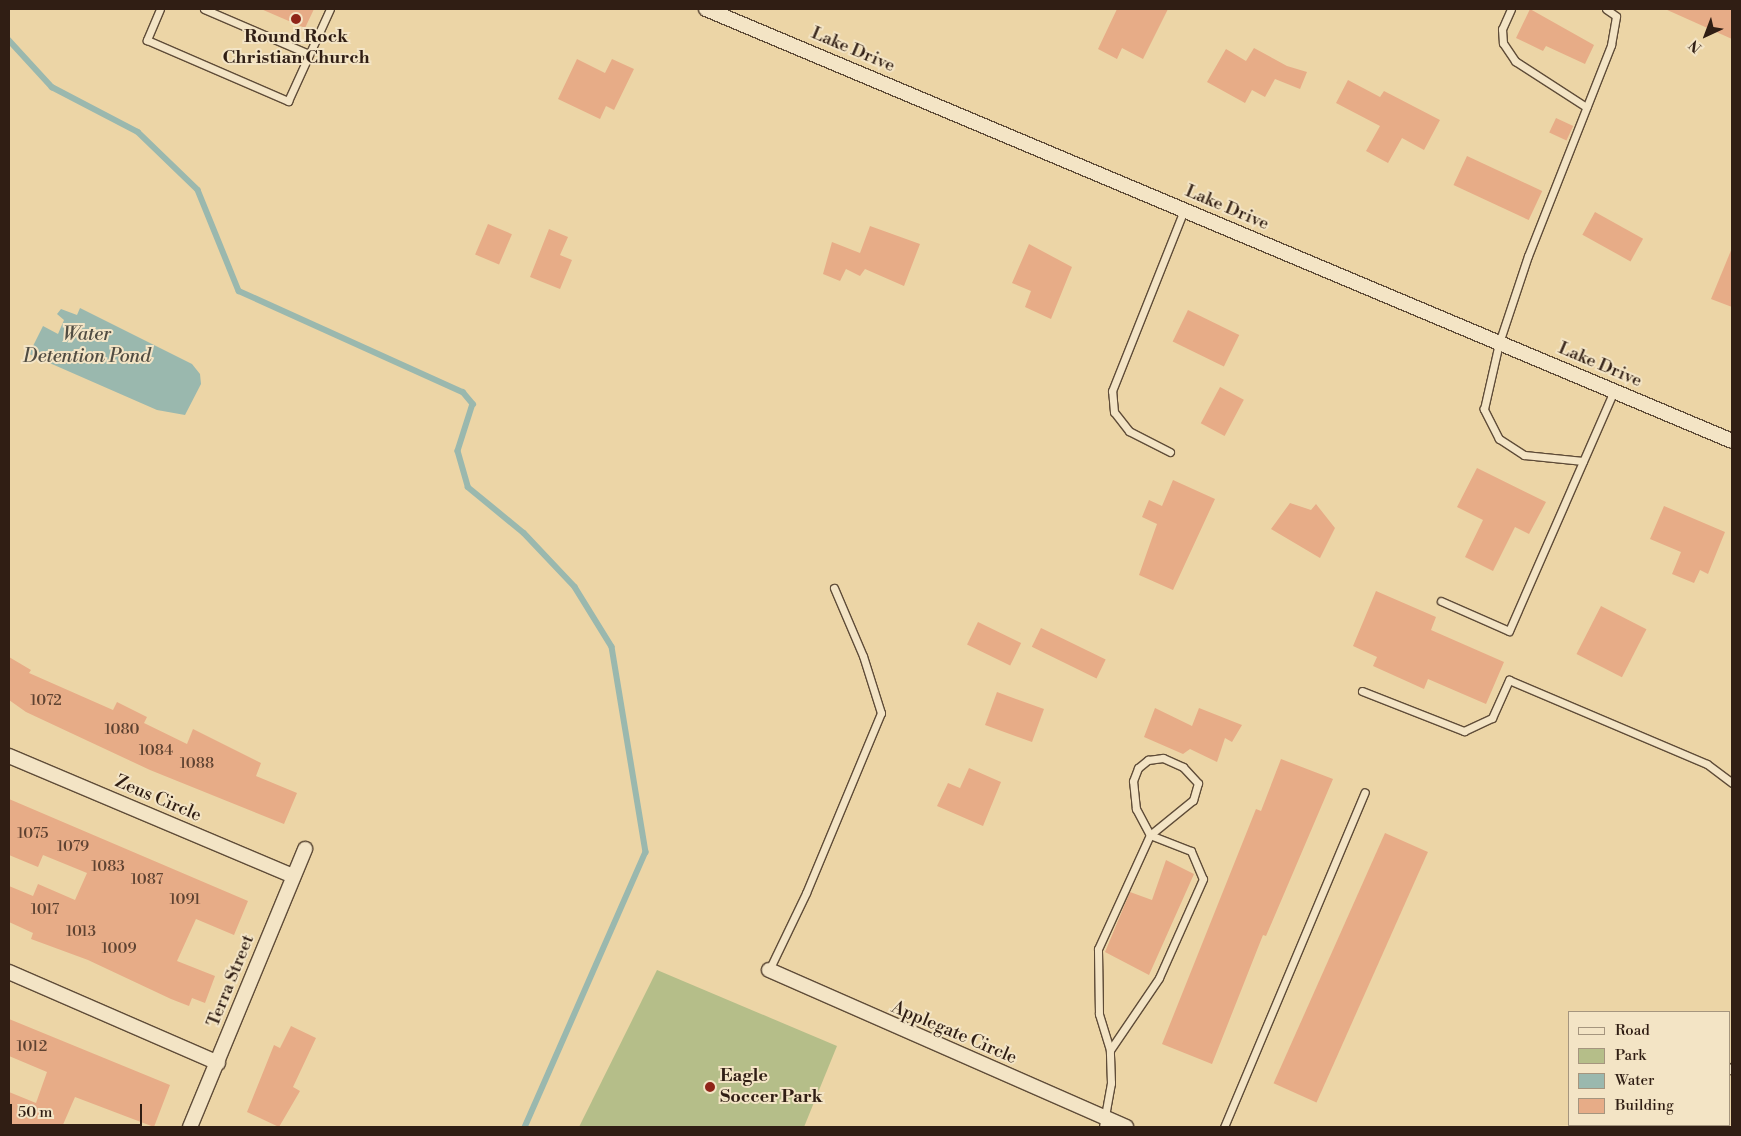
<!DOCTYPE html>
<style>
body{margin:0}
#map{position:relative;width:1741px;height:1136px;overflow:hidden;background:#ecd5a6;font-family:"Libre Bodoni",serif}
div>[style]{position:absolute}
.green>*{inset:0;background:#b5be89}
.water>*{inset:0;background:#9ab8ae}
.stream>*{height:5.5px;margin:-2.75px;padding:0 2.75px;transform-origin:2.75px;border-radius:2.75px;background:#9ab8ae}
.building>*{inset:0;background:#e7ac87;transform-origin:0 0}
.roads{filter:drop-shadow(1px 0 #5f4c38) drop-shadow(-1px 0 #5f4c38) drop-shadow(0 1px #5f4c38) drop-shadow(0 -1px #5f4c38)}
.lane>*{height:7px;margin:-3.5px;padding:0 3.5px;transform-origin:3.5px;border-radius:3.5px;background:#f3e4c5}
.street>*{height:14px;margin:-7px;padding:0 7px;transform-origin:7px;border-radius:7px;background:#f3e4c5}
.dots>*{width:14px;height:14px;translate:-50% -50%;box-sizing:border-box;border:2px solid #f3e4c5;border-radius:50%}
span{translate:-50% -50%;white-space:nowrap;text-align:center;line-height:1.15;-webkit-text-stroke:4px #f3e4c5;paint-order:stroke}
.number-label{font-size:15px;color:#5e4231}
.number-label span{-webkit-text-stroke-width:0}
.poi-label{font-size:18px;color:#301e14;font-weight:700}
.left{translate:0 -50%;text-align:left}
.street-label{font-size:18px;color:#301e14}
.water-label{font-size:19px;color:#504c42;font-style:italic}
.frame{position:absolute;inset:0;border:10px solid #301e14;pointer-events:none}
.legend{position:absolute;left:1568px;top:1011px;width:162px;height:115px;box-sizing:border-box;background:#f3e4c5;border:1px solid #a5957e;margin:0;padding:6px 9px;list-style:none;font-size:15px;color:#301e14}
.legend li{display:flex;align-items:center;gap:10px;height:25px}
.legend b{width:25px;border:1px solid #a5957e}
.north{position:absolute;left:1681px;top:10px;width:50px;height:50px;-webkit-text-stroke:4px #f3e4c5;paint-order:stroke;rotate:223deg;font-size:14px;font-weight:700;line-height:20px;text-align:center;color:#301e14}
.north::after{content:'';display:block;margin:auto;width:18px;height:22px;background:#301e14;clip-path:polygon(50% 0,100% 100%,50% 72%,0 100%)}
.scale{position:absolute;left:10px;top:1104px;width:132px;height:22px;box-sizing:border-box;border:2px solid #301e14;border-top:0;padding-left:6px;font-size:15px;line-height:18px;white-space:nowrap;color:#301e14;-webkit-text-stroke:4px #f3e4c5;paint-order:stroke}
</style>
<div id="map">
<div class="green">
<i style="clip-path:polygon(657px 970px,837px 1046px,804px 1127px,579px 1127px)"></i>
</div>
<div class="water">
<i style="clip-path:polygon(80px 308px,192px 364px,200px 374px,201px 384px,185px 415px,157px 410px,29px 354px,43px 326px,58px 334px,64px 320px,57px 314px,61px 309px,77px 315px)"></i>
</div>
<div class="stream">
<i style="left:9px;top:40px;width:64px;rotate:47.5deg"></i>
<i style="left:52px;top:87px;width:97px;rotate:27.6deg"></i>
<i style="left:138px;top:132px;width:83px;rotate:44deg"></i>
<i style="left:198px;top:190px;width:109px;rotate:67.9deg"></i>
<i style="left:239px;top:291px;width:246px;rotate:24.3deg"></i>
<i style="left:463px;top:392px;width:16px;rotate:50deg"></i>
<i style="left:473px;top:404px;width:49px;rotate:107.7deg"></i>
<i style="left:458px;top:451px;width:37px;rotate:74deg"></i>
<i style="left:468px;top:487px;width:72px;rotate:39.4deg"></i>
<i style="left:524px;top:533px;width:74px;rotate:46.6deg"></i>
<i style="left:575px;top:587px;width:70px;rotate:58.3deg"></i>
<i style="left:612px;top:647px;width:208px;rotate:80.6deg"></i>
<i style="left:646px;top:852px;width:300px;rotate:113.7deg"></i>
</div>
<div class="building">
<i style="clip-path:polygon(261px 9px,314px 9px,305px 28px)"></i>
<i style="clip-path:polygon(1117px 9px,1168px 9px,1143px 59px,1122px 48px,1117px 59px,1098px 49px)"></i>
<i style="clip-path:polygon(1530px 9px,1594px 45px,1585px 64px,1546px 46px,1543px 51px,1516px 38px)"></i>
<i style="clip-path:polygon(1665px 9px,1732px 9px,1732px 39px)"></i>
<i style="clip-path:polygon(1254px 48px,1287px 66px,1307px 72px,1300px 89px,1275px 79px,1265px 97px,1252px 90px,1245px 103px,1207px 82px,1226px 49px,1246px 61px)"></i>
<i style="clip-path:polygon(577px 59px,605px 73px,612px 59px,634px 69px,614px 110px,606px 106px,600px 119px,558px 99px)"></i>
<i style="clip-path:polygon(1348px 80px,1380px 97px,1384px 91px,1440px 120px,1424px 150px,1402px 138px,1388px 163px,1366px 151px,1380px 126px,1336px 103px)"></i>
<i style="left:1556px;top:118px;width:19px;height:16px;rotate:25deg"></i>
<i style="left:1467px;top:156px;width:83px;height:32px;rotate:25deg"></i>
<i style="left:1595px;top:212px;width:55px;height:26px;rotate:29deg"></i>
<i style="left:488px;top:224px;width:26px;height:33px;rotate:23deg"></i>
<i style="clip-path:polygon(870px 226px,920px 244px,904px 286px,865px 269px,860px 276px,846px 269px,840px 281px,823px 274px,832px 242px,860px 253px)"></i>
<i style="clip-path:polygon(549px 229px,568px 237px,560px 255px,572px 260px,560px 289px,530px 277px)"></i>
<i style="clip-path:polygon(1029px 244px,1072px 267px,1051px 319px,1025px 307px,1031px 291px,1012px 283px)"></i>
<i style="clip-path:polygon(1732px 248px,1732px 307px,1711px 299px)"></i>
<i style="left:1188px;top:310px;width:57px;height:35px;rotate:26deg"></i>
<i style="left:1220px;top:387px;width:27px;height:41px;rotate:28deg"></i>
<i style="clip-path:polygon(1477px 468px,1546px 502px,1529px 534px,1515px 527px,1493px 571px,1465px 557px,1483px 520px,1457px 507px)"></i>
<i style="clip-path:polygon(1173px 480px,1215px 499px,1173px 590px,1139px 575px,1157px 524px,1142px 517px,1149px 500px,1162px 506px)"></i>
<i style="clip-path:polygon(1290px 503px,1311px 510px,1316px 504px,1335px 528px,1320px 558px,1271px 529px)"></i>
<i style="clip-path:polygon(1664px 506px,1725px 532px,1708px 574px,1700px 570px,1694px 583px,1672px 574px,1681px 552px,1650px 539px)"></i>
<i style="clip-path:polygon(1376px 591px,1436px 617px,1431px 630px,1504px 662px,1486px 704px,1428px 679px,1424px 689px,1373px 666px,1377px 657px,1353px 646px)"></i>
<i style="left:1601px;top:606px;width:51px;height:54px;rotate:27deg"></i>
<i style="left:978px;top:622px;width:48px;height:25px;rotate:26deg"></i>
<i style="left:1041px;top:628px;width:72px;height:21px;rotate:26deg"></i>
<i style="clip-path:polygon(9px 657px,31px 670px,29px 673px,113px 710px,117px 702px,147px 717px,144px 723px,187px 744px,193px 729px,261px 763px,256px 776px,297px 793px,284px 824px,150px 770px,26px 712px,9px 700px)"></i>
<i style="left:997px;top:692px;width:50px;height:35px;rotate:20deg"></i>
<i style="clip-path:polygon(1155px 708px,1192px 726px,1199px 708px,1242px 725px,1232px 742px,1225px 738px,1217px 762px,1190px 749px,1183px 754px,1144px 737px)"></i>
<i style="clip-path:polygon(1281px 759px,1333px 779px,1266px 936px,1263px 935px,1212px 1064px,1162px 1044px,1256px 809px,1261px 811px)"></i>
<i style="clip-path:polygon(969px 768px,1001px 782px,983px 826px,937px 806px,948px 783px,960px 788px)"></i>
<i style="clip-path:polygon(9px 799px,248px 901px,234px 935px,196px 919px,177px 961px,215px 976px,205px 1003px,192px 998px,189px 1006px,171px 999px,88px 960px,31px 939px,33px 933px,9px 922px,9px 886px,33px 896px,38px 884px,75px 900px,87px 873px,43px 855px,38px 867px,9px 855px)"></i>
<i style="left:1385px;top:833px;width:47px;height:274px;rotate:24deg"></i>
<i style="clip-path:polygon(1166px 860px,1194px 874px,1149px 975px,1105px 952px,1130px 892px,1152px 900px)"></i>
<i style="clip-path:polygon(9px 1019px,170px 1085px,154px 1127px,75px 1097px,62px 1127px,9px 1127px,9px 1092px,36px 1103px,47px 1072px,9px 1056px)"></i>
<i style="clip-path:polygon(291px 1026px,316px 1038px,293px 1087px,300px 1091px,279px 1127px,247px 1112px,274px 1045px,280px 1048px)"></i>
</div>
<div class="roads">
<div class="lane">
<i style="left:160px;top:9px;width:34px;rotate:113deg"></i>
<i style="left:147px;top:40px;width:154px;rotate:23.4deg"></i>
<i style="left:288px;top:101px;width:101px;rotate:-65.5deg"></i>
<i style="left:204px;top:9px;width:114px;rotate:23.2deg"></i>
<i style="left:1511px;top:9px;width:22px;rotate:114deg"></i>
<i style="left:1502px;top:29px;width:14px;rotate:86deg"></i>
<i style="left:1503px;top:43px;width:22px;rotate:56deg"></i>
<i style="left:1515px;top:61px;width:85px;rotate:32.9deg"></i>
<i style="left:1170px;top:452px;width:46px;rotate:-152.9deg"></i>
<i style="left:1129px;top:431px;width:24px;rotate:-128deg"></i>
<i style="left:1114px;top:412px;width:21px;rotate:-95deg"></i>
<i style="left:1112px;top:391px;width:195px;rotate:-68.3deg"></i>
<i style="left:1583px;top:461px;width:59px;rotate:-174.2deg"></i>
<i style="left:1524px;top:455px;width:30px;rotate:-147deg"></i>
<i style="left:1499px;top:439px;width:34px;rotate:-117deg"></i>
<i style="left:1484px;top:409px;width:68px;rotate:-77.2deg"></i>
<i style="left:1499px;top:343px;width:92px;rotate:-71.6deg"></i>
<i style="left:1528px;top:256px;width:227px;rotate:-68.5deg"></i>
<i style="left:1611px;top:45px;width:29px;rotate:-80deg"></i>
<i style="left:1616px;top:16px;width:12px;rotate:-145deg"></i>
<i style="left:1441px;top:601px;width:74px;rotate:23.8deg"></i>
<i style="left:1509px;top:631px;width:262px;rotate:-66.4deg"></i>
<i style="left:1362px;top:691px;width:110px;rotate:21.4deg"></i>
<i style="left:1464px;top:731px;width:31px;rotate:-25deg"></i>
<i style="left:1492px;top:718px;width:42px;rotate:-65.9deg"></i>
<i style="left:1509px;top:680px;width:215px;rotate:23deg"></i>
<i style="left:1707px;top:764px;width:31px;rotate:37deg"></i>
<i style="left:769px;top:970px;width:85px;rotate:-64.3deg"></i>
<i style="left:806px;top:893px;width:195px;rotate:-67.4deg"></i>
<i style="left:881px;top:713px;width:60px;rotate:-107.5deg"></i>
<i style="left:863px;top:656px;width:74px;rotate:-113.1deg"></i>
<i style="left:1730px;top:1070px;width:4px;rotate:-56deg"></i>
<i style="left:1103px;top:1127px;width:45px;rotate:-79.7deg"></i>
<i style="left:1111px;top:1083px;width:33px;rotate:-92deg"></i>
<i style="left:1110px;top:1050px;width:38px;rotate:-107deg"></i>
<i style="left:1099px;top:1014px;width:65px;rotate:-90.9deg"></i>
<i style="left:1098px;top:949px;width:125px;rotate:-65.5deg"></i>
<i style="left:1150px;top:835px;width:30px;rotate:-118deg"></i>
<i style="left:1136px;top:809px;width:28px;rotate:-96deg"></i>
<i style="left:1133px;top:781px;width:14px;rotate:-69deg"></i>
<i style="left:1138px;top:768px;width:13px;rotate:-39deg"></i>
<i style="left:1148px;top:760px;width:15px;rotate:-8deg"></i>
<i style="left:1163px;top:758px;width:22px;rotate:24deg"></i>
<i style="left:1183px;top:767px;width:22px;rotate:47deg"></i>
<i style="left:1198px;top:783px;width:18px;rotate:106deg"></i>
<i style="left:1193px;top:800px;width:55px;rotate:140.9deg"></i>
<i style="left:1150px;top:835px;width:44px;rotate:21.3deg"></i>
<i style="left:1191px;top:851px;width:30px;rotate:67deg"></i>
<i style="left:1203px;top:879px;width:108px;rotate:114deg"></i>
<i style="left:1159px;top:978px;width:87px;rotate:124.2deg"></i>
<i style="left:1224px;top:1127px;width:363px;rotate:-67.2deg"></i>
<i style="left:1704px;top:1127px;width:2px;rotate:-63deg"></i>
</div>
<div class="street">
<i style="left:706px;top:9px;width:1113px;rotate:22.83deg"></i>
<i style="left:9px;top:756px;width:308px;rotate:22.9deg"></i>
<i style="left:769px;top:970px;width:390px;rotate:23.7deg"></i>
<i style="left:9px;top:972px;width:228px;rotate:23.5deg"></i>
<i style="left:190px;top:1127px;width:301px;rotate:-67.5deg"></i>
</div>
</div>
<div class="dots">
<i style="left:296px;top:19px;background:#8f2418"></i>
<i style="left:710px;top:1087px;background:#8f2418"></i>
</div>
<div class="number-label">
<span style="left:46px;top:701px">1072</span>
<span style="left:122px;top:730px">1080</span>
<span style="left:156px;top:751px">1084</span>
<span style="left:197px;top:764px">1088</span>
<span style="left:33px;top:834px">1075</span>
<span style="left:73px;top:847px">1079</span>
<span style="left:108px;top:867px">1083</span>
<span style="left:147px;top:880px">1087</span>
<span style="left:185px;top:900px">1091</span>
<span style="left:45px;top:910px">1017</span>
<span style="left:81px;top:932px">1013</span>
<span style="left:119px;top:949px">1009</span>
<span style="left:32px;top:1047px">1012</span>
</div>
<div class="poi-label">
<span style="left:296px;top:48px">Round Rock<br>Christian Church</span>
<span class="left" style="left:720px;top:1087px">Eagle<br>Soccer Park</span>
</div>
<div class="street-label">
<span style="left:853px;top:50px;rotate:23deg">Lake Drive</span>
<span style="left:1227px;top:208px;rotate:23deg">Lake Drive</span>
<span style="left:1600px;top:365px;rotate:23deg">Lake Drive</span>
<span style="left:158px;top:799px;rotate:23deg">Zeus Circle</span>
<span style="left:231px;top:981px;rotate:-68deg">Terra Street</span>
<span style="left:954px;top:1033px;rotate:23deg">Applegate Circle</span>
</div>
<div class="water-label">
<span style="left:87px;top:346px">Water<br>Detention Pond</span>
</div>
<div class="frame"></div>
<ul class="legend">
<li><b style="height:6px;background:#f3e4c5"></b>Road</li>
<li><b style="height:14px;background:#b5be89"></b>Park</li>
<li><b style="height:14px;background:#9ab8ae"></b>Water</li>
<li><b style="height:14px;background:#e7ac87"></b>Building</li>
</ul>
<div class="north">N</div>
<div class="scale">50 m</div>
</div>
